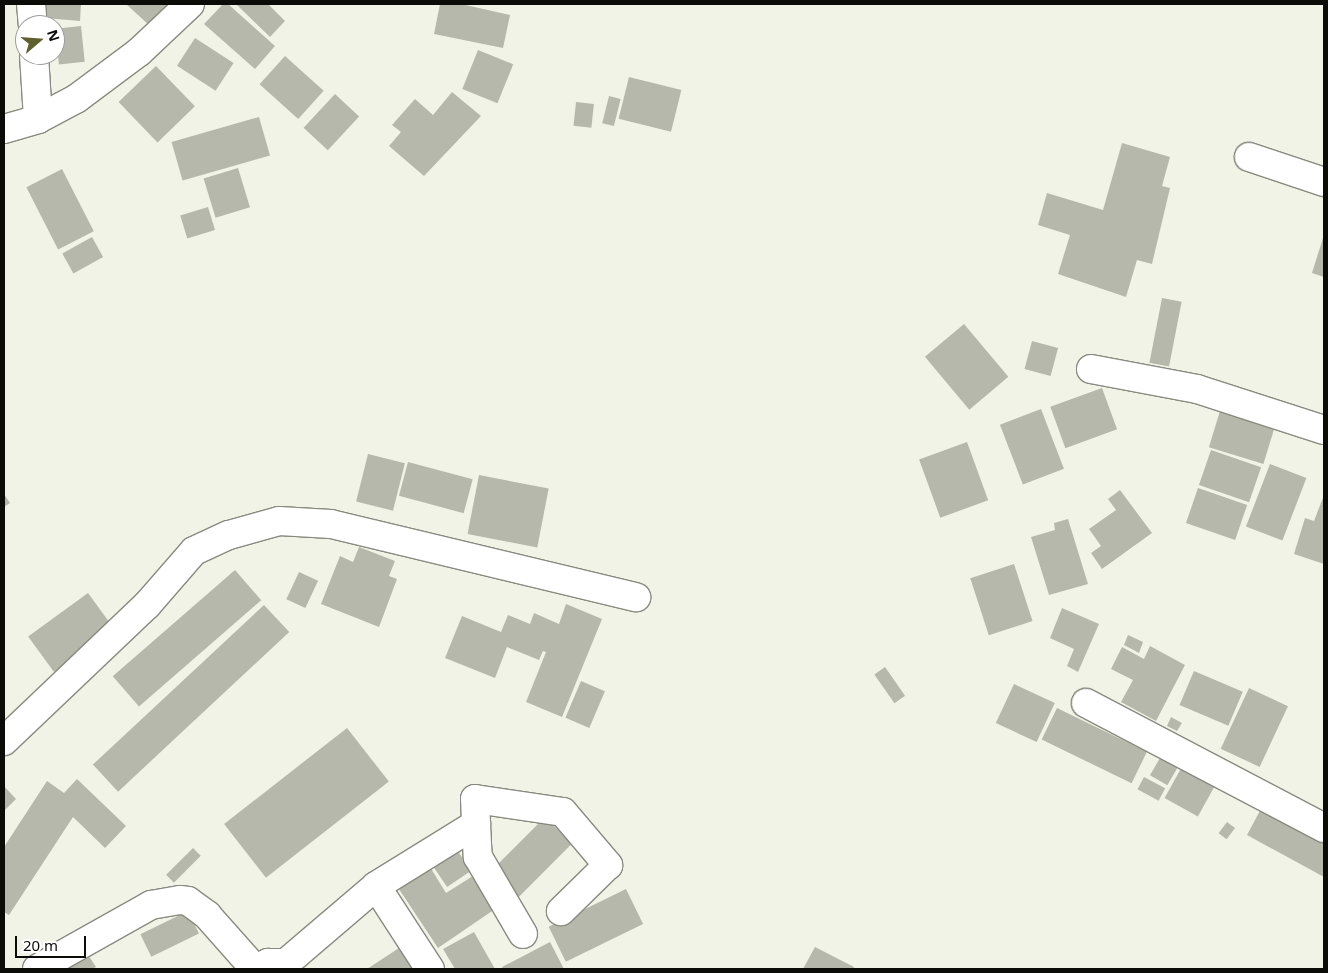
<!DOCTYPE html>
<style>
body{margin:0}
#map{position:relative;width:1328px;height:973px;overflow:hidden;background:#f2f3e7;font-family:"Noto Sans",sans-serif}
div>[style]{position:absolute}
.building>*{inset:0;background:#b7b8ac;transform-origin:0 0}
.roads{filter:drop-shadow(1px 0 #898a7f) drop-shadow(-1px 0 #898a7f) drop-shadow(0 1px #898a7f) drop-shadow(0 -1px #898a7f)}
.minor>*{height:28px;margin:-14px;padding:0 14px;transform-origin:14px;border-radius:14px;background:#fff}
span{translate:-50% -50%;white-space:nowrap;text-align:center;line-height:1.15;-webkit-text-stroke:5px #fff;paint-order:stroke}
.frame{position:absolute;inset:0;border:5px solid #0b0c08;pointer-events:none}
.north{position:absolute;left:15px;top:15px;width:50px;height:50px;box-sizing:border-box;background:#fff;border:1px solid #9d9e9c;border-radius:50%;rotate:72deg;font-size:14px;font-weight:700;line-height:20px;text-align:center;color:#0b0c08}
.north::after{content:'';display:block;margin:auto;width:18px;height:22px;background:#5e602d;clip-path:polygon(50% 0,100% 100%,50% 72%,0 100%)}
.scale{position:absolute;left:15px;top:936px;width:71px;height:22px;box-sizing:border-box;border:2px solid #0b0c08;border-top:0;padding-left:6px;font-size:15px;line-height:18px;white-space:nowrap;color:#0b0c08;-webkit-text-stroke:4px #fff;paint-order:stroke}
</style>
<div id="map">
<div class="building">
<i style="clip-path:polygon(46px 4px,81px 4px,80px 21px,45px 18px)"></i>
<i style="clip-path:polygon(126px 4px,170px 4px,149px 25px)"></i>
<i style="clip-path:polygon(223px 4px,228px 4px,275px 46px,255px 69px,204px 24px)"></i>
<i style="clip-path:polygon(236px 4px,268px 4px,285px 21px,270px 37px)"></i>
<i style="clip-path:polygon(440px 4px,461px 4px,510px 15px,503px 48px,434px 34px)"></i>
<i style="left:81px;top:26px;width:36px;height:26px;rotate:84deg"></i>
<i style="left:195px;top:38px;width:46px;height:33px;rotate:33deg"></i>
<i style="left:478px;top:50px;width:38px;height:42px;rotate:22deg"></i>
<i style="left:285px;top:56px;width:52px;height:38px;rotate:42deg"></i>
<i style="left:156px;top:66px;width:56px;height:52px;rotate:46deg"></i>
<i style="left:629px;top:77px;width:54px;height:43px;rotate:14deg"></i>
<i style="clip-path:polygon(452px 92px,481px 116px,424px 176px,389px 146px,401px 132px,392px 125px,415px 99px,433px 115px)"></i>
<i style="left:335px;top:94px;width:33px;height:46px;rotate:43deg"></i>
<i style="left:609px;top:96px;width:12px;height:28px;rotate:14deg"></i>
<i style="left:576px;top:102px;width:18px;height:24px;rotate:6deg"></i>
<i style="left:259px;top:117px;width:40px;height:91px;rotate:74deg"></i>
<i style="clip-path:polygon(1122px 143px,1170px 157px,1162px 186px,1170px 188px,1152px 264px,1137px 260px,1126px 297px,1058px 274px,1070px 235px,1038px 225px,1047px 193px,1103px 210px)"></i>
<i style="left:238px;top:168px;width:41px;height:36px;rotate:73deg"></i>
<i style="left:62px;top:169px;width:70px;height:40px;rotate:63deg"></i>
<i style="left:208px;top:207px;width:24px;height:29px;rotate:73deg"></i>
<i style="left:92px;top:237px;width:23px;height:34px;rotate:61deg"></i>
<i style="clip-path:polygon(1323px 238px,1324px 239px,1324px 277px,1312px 273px)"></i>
<i style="left:1162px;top:298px;width:20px;height:66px;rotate:11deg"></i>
<i style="left:964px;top:324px;width:69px;height:51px;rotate:50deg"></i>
<i style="left:1032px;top:341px;width:27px;height:29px;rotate:15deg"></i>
<i style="left:1102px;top:388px;width:44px;height:55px;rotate:70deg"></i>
<i style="left:1041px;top:409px;width:64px;height:44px;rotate:69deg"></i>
<i style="left:1220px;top:411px;width:57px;height:38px;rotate:17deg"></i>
<i style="left:967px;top:442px;width:62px;height:51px;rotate:70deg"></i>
<i style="left:1211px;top:450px;width:53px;height:37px;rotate:19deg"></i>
<i style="left:368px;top:454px;width:38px;height:49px;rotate:14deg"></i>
<i style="left:408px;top:462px;width:67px;height:35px;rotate:15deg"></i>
<i style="left:1270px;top:464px;width:39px;height:67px;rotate:21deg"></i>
<i style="left:479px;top:475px;width:71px;height:60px;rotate:11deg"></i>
<i style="left:1198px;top:488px;width:52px;height:37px;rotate:19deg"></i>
<i style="clip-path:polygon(1120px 490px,1152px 533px,1102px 569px,1091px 553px,1101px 546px,1089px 529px,1116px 510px,1108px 499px)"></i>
<i style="clip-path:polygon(4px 494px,10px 503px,4px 507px)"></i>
<i style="clip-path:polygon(1324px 495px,1324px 564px,1294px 554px,1305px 518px,1314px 521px)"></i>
<i style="clip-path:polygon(1068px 519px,1088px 584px,1049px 595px,1031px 537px,1055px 530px,1054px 523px)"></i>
<i style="clip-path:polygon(359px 547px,395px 561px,389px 576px,397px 579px,379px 627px,321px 604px,340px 556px,353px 562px)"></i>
<i style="left:1014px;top:564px;width:60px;height:46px;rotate:72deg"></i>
<i style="left:235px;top:570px;width:40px;height:162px;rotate:49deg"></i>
<i style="left:299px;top:572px;width:21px;height:30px;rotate:25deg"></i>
<i style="left:88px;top:593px;width:44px;height:74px;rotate:54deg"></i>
<i style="clip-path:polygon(566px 604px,602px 619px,562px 717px,526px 702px,546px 652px,543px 651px,539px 660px,507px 647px,495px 678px,445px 658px,462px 616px,501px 632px,508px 615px,530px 624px,534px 613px,559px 624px)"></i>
<i style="left:264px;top:605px;width:37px;height:234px;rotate:47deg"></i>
<i style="clip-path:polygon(1062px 608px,1099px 624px,1078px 672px,1067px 666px,1074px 649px,1050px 638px)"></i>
<i style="clip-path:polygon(1128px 635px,1143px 642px,1139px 653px,1124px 645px)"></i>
<i style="clip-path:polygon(1150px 646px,1185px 665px,1156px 721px,1121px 702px,1133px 680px,1111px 669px,1122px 647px,1144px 659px)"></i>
<i style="left:885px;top:667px;width:35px;height:13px;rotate:55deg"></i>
<i style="left:1194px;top:671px;width:53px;height:37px;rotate:23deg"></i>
<i style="left:581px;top:681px;width:26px;height:40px;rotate:23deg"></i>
<i style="left:1014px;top:684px;width:45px;height:43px;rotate:25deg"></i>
<i style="left:1249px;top:688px;width:43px;height:67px;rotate:25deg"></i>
<i style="left:1057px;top:708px;width:100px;height:35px;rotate:26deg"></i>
<i style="clip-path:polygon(1171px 717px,1182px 723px,1177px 731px,1167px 726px)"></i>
<i style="left:347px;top:728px;width:68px;height:156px;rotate:52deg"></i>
<i style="left:1164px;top:751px;width:20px;height:28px;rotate:30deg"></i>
<i style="left:1184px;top:763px;width:38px;height:40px;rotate:29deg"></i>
<i style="left:1144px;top:777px;width:24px;height:14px;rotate:28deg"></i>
<i style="clip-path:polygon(77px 779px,126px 826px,105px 848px,73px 817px,9px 915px,4px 912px,4px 847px,47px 781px,64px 793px)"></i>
<i style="clip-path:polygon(4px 786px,16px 799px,4px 811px)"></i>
<i style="clip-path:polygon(1263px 805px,1324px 838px,1324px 877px,1247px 835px)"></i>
<i style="left:545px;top:817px;width:38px;height:78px;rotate:45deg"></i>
<i style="left:1227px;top:822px;width:10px;height:14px;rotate:37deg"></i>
<i style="left:451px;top:841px;width:36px;height:29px;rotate:56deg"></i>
<i style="left:193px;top:848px;width:11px;height:38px;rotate:45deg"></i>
<i style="clip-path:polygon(427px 862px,446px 893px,473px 876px,495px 909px,438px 948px,395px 883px)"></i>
<i style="left:626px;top:889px;width:39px;height:86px;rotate:64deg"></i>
<i style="left:188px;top:911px;width:25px;height:53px;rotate:64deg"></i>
<i style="clip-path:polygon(474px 932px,495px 969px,455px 969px,443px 949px)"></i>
<i style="clip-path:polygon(550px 942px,564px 969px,503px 969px,502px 967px)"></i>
<i style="clip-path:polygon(402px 946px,417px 969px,367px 969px)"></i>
<i style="clip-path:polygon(815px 947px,854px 967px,853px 969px,803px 969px)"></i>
<i style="clip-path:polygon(85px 950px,96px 967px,92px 969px,49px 969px)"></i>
</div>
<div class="roads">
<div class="minor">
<i style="left:31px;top:4px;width:21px;rotate:85deg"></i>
<i style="left:34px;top:55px;width:64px;rotate:86.4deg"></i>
<i style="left:4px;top:129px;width:35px;rotate:-16deg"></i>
<i style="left:38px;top:119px;width:43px;rotate:-27.8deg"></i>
<i style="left:76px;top:99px;width:79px;rotate:-36.7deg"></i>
<i style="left:139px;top:52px;width:70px;rotate:-43.3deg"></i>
<i style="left:1249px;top:157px;width:79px;rotate:18.4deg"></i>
<i style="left:1091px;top:369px;width:108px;rotate:10.7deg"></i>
<i style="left:1197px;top:389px;width:133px;rotate:17.9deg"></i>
<i style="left:1086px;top:703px;width:269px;rotate:27.7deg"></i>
<i style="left:4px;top:741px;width:197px;rotate:-43.6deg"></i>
<i style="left:147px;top:605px;width:72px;rotate:-49deg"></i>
<i style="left:194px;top:551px;width:38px;rotate:-25deg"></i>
<i style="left:229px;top:535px;width:52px;rotate:-15.6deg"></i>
<i style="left:279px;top:521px;width:52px;rotate:3.3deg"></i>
<i style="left:331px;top:524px;width:314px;rotate:13.5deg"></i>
<i style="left:476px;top:824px;width:33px;rotate:87deg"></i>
<i style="left:478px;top:857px;width:89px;rotate:59.7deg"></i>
<i style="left:376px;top:886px;width:99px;rotate:57deg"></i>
<i style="left:37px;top:969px;width:131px;rotate:-29.3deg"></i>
<i style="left:151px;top:905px;width:29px;rotate:-10deg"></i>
<i style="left:180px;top:900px;width:8px;rotate:7deg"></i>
<i style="left:188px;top:901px;width:24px;rotate:36deg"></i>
<i style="left:207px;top:915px;width:72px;rotate:48.4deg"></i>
<i style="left:257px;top:969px;width:13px;rotate:-29deg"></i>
<i style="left:268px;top:963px;width:18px"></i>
<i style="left:286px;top:963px;width:118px;rotate:-40.5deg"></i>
<i style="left:376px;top:886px;width:118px;rotate:-31.8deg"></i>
<i style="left:476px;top:824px;width:25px;rotate:-92deg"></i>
<i style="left:475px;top:799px;width:89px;rotate:8.4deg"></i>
<i style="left:563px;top:812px;width:70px;rotate:49.7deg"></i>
<i style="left:608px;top:865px;width:66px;rotate:135.6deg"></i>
</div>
</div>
<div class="frame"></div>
<div class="north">N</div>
<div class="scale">20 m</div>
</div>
